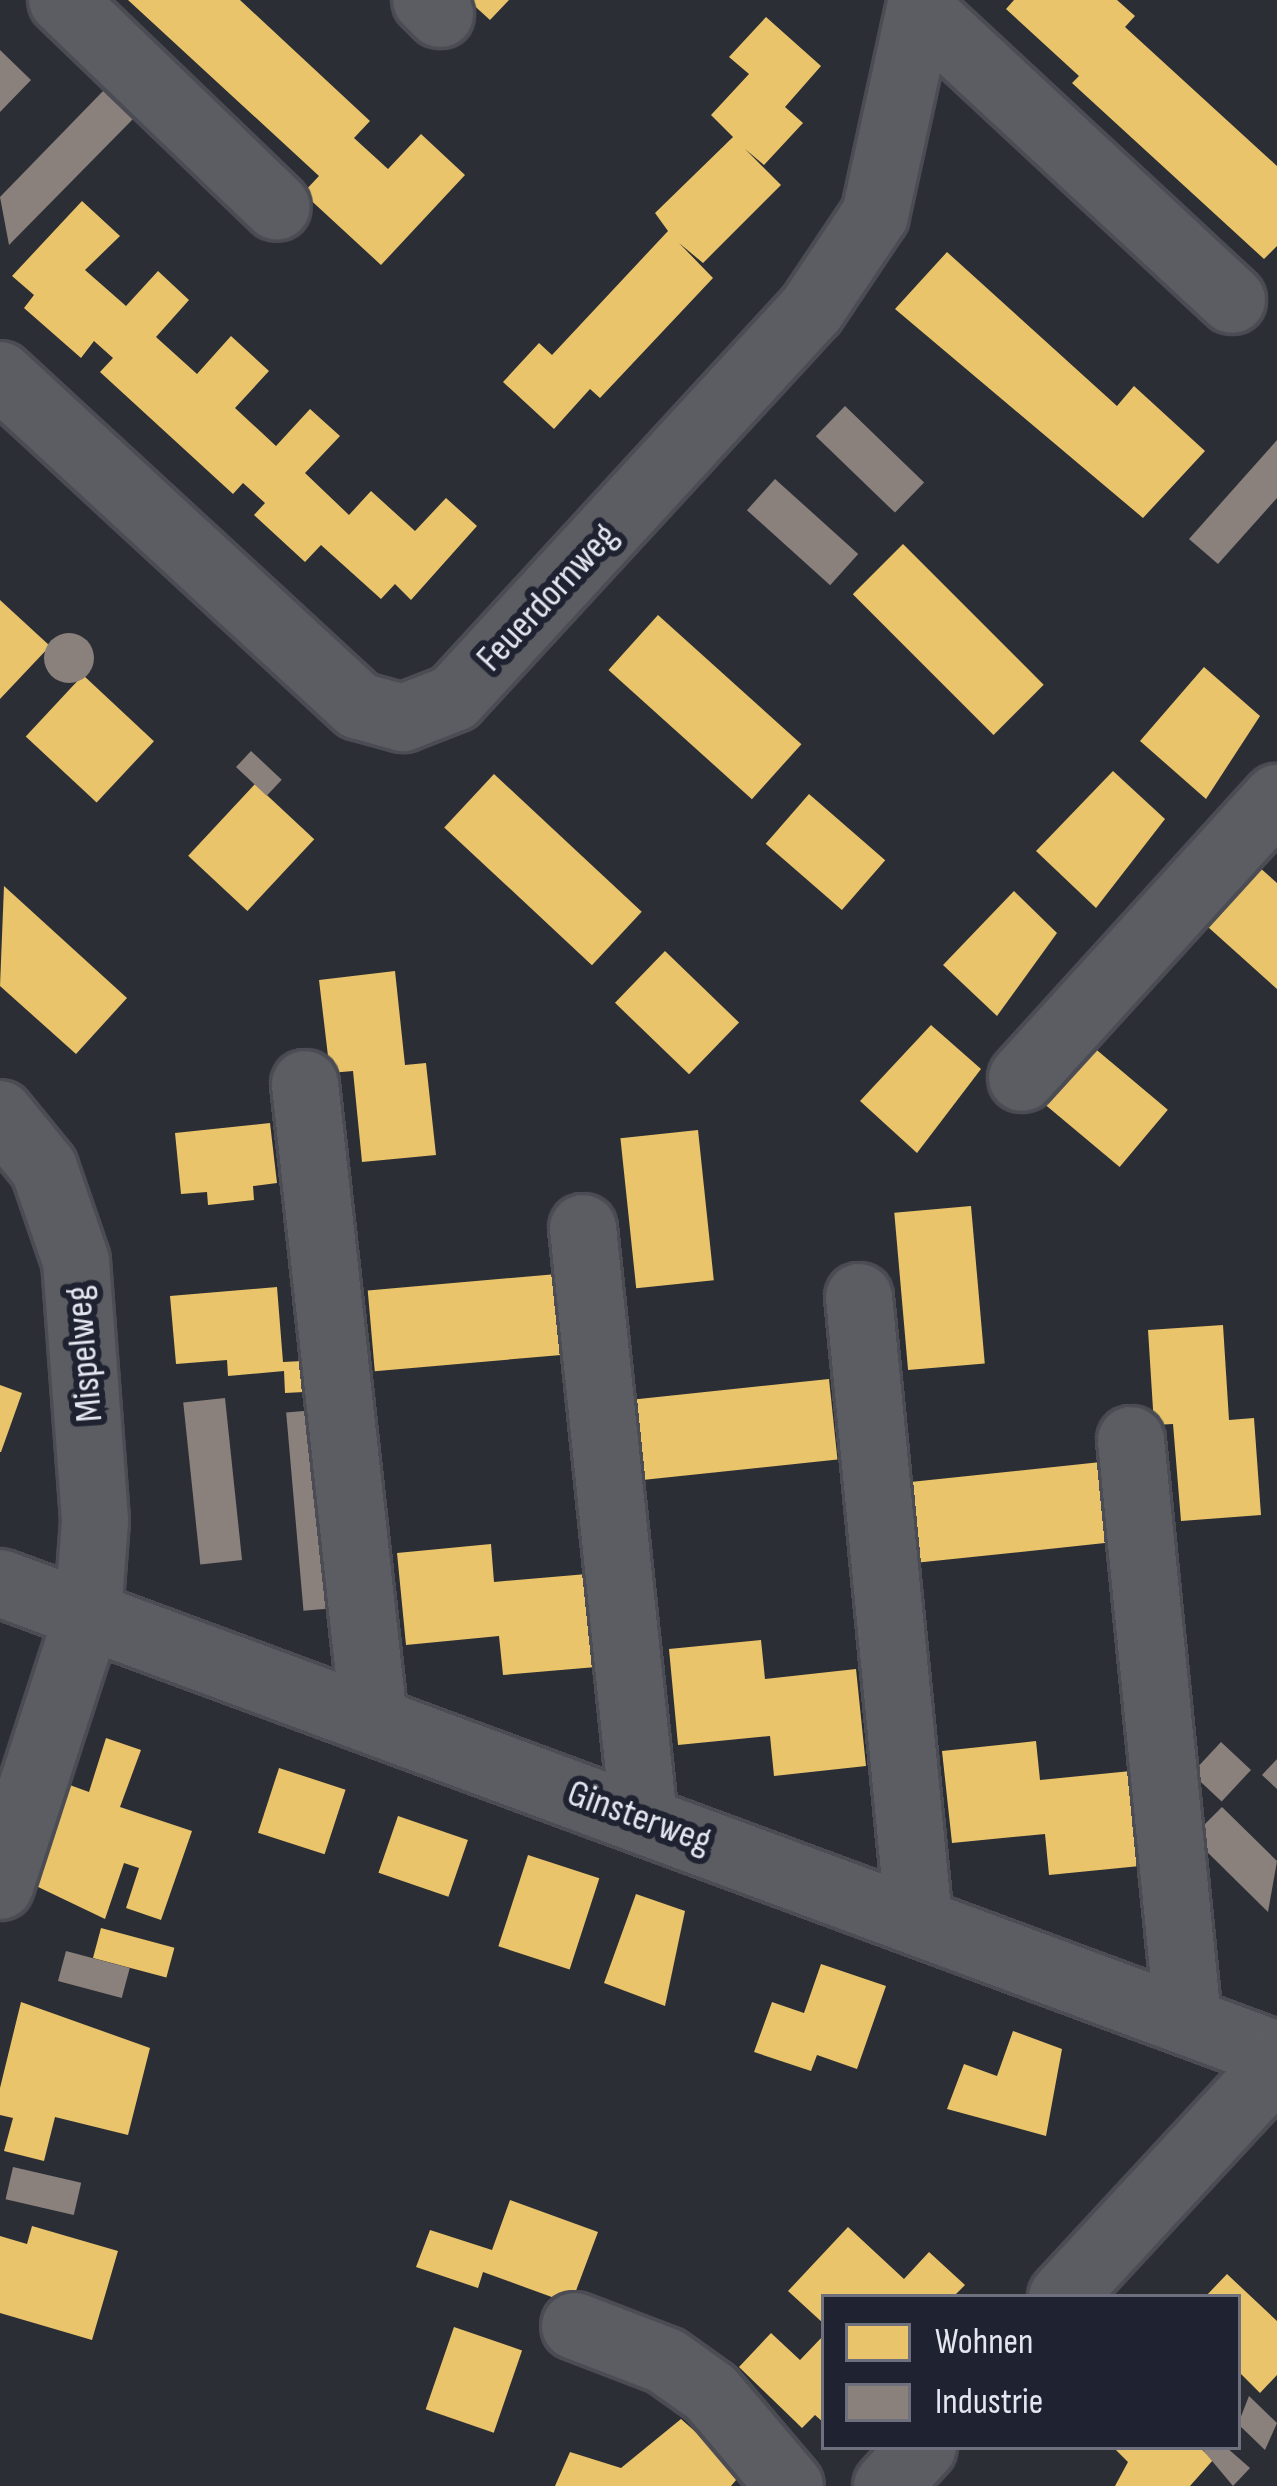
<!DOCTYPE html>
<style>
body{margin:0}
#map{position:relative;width:1277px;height:2486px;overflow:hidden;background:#2c2e36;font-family:"Sofia Sans Condensed",sans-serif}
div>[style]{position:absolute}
.homes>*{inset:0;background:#e9c46a;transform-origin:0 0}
.industry>*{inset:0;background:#8a817c;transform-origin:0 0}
.round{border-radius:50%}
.roads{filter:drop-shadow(3px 0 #4b4c54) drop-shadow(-3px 0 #4b4c54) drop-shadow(0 3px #4b4c54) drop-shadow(0 -3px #4b4c54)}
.minor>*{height:66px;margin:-33px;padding:0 33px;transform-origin:33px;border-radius:33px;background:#5c5d62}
span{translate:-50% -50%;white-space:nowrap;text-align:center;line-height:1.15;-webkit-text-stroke:12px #1f2230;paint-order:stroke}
.street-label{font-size:39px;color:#e4e6f0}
.legend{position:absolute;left:821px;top:2294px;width:420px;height:156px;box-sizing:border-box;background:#1f2230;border:3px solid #6e707d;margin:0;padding:15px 21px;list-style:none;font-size:36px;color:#e4e6f0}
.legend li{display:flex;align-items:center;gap:24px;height:60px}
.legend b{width:60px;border:3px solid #6e707d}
</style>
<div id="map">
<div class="homes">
<i style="clip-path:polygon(128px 0,240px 0,370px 121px,354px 138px,388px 169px,421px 134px,465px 175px,381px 265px,303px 193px,319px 176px)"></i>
<i style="clip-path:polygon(468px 0,509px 0,490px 20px)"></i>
<i style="clip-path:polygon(1014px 0,1117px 0,1135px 16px,1125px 27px,1277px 166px,1277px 246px,1264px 259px,1072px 83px,1079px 76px,1006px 9px)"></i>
<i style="clip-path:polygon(766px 17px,821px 66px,785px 107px,803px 123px,764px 165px,745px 149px,781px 185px,703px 263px,679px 243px,713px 278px,600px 398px,590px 389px,554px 429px,503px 382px,539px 343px,552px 355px,668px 231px,655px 213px,733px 137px,711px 115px,749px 74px,729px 57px)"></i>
<i style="clip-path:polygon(82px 201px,120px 236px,85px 270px,126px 306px,158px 271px,189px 300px,156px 337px,197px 374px,231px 336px,269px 371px,235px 408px,276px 446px,310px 409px,340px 436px,305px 473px,349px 515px,371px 491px,415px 531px,446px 498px,477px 526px,411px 600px,395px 584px,381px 599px,321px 545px,305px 562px,254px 515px,265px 503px,243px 483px,233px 494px,100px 372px,113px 358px,94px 341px,81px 358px,24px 308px,34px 295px,12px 276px)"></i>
<i style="clip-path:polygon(947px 252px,1117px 406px,1134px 386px,1205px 451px,1143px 518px,895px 309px)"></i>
<i style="left:903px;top:544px;width:199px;height:71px;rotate:45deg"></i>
<i style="clip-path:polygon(0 600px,50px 646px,0 699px)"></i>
<i style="left:658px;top:615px;width:193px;height:74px;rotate:42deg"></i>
<i style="clip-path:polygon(1204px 667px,1260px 716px,1206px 799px,1140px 741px)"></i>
<i style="left:83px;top:675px;width:97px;height:84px;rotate:43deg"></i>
<i style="clip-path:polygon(1113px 771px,1165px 819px,1096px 908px,1036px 851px)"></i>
<i style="left:494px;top:774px;width:202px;height:73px;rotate:43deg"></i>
<i style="left:255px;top:784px;width:81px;height:98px;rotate:43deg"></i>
<i style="left:809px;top:794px;width:101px;height:66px;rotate:41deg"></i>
<i style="clip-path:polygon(1250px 859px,1277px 883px,1277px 989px,1198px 918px)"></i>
<i style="clip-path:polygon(4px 886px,127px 998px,76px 1054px,0 986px)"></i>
<i style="clip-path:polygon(1014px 891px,1057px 933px,997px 1016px,943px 965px)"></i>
<i style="left:665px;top:951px;width:103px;height:72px;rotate:44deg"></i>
<i style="clip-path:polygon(395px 971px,405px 1065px,426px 1063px,436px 1155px,362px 1162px,353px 1071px,330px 1073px,319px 980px)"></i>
<i style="clip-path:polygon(931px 1025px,981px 1069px,917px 1153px,860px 1101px)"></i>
<i style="left:1092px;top:1046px;width:99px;height:75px;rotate:40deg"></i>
<i style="clip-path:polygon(270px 1123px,277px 1183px,253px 1186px,254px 1200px,208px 1205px,207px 1192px,181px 1194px,175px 1133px)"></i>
<i style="left:698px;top:1130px;width:151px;height:78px;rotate:84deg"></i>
<i style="left:971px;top:1206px;width:158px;height:77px;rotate:85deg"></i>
<i style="left:557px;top:1274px;width:81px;height:190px;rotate:85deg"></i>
<i style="clip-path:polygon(277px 1287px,283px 1362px,322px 1360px,323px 1391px,285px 1393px,284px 1371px,228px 1376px,227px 1360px,176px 1364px,170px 1296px)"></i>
<i style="clip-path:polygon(1223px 1325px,1229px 1420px,1254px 1418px,1261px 1515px,1181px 1521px,1173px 1424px,1154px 1425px,1148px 1330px)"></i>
<i style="left:829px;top:1379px;width:81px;height:196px;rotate:84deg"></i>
<i style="clip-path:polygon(0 1385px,22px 1393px,1px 1452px,0 1452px)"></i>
<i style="left:1101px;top:1462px;width:81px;height:194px;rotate:84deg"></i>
<i style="clip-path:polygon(491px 1544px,494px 1582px,587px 1574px,596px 1667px,503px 1675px,499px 1636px,406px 1645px,397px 1553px)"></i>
<i style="clip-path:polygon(761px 1640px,765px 1679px,856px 1669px,866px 1766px,774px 1776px,770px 1736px,678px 1745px,669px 1649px)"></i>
<i style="clip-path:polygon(106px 1738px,141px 1750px,120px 1807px,192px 1831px,161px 1920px,126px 1908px,139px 1868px,124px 1863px,105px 1919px,34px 1885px,67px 1784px,89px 1792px)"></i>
<i style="clip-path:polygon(1036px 1741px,1040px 1780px,1131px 1771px,1140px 1866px,1049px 1875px,1045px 1834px,952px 1843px,942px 1751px)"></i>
<i style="left:279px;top:1768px;width:70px;height:68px;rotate:18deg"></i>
<i style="left:398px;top:1816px;width:74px;height:60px;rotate:19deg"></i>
<i style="left:528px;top:1855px;width:75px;height:96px;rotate:18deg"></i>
<i style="clip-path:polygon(636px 1894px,685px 1911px,665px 2006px,604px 1983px)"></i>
<i style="left:101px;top:1928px;width:76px;height:31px;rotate:15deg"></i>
<i style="clip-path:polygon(821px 1964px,886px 1986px,857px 2069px,817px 2055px,811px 2071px,754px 2052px,772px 2002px,804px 2013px)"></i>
<i style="clip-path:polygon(21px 2002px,150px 2048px,128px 2135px,55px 2117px,44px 2161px,4px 2151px,13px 2118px,0 2115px,0 2088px)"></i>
<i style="clip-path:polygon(1013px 2031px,1062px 2049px,1046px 2136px,947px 2109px,964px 2064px,997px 2076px)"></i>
<i style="clip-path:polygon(510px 2200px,598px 2232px,571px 2304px,483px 2272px,478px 2288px,416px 2267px,430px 2230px,492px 2250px)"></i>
<i style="clip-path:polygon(32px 2226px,118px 2251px,92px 2340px,0 2313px,0 2236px,27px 2244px)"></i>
<i style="clip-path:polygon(848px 2227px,904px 2279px,929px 2252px,965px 2285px,953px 2297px,824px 2297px,824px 2324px,788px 2291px)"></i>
<i style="clip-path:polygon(1227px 2274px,1277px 2321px,1277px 2375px,1260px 2393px,1238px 2371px,1238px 2297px,1205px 2297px)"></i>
<i style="left:454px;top:2327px;width:72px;height:87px;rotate:19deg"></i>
<i style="clip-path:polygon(771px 2333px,800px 2360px,824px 2335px,824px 2423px,815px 2415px,802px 2428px,739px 2367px)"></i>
<i style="clip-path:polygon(681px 2419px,742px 2473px,731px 2486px,555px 2486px,570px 2452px,621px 2468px)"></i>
<i style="clip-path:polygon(1113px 2447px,1199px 2447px,1213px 2460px,1190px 2486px,1115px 2486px,1128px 2462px)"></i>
</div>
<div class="industry">
<i style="clip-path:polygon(0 50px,31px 80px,0 112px)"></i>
<i style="clip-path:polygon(105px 89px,134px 118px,9px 245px,0 197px)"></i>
<i style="left:845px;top:406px;width:110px;height:42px;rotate:44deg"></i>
<i style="clip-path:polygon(1277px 440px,1277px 498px,1218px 564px,1189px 539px)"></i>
<i style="left:775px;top:479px;width:112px;height:42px;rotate:42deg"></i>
<i class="round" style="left:44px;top:633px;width:50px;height:50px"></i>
<i style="left:251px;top:751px;width:42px;height:22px;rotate:43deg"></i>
<i style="left:225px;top:1398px;width:163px;height:42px;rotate:84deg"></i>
<i style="left:327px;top:1409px;width:199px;height:41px;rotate:85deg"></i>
<i style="left:1221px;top:1742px;width:41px;height:43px;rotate:43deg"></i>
<i style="clip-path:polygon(1277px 1759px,1277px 1789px,1262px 1775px)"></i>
<i style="clip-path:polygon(1222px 1807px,1277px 1861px,1268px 1912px,1192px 1837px)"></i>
<i style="left:66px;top:1951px;width:66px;height:31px;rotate:15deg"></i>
<i style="left:13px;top:2167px;width:70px;height:33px;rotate:13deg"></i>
<i style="clip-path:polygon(1249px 2396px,1277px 2423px,1265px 2450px,1238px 2424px)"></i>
<i style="clip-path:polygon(1226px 2447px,1250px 2468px,1233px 2486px,1202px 2449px)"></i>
</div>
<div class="roads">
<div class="minor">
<i style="left:62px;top:0;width:298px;rotate:43.9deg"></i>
<i style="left:426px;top:0;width:20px;rotate:45deg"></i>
<i style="left:920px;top:10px;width:426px;rotate:42.9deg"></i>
<i style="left:0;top:375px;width:488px;rotate:42.7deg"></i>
<i style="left:359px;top:706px;width:46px;rotate:15.3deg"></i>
<i style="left:403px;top:718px;width:55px;rotate:-21.4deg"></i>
<i style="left:454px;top:698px;width:529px;rotate:-47.38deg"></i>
<i style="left:812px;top:309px;width:113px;rotate:-56.2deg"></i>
<i style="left:875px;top:215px;width:220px;rotate:-77.7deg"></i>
<i style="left:1022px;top:1078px;width:379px;rotate:-47.7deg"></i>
<i style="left:305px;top:1084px;width:640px;rotate:83.81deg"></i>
<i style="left:0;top:1114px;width:70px;rotate:50.8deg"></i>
<i style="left:44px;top:1168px;width:98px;rotate:71deg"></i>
<i style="left:76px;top:1261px;width:261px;rotate:85.8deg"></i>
<i style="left:95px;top:1521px;width:94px;rotate:94.3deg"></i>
<i style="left:88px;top:1615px;width:285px;rotate:108deg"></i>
<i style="left:583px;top:1228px;width:595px;rotate:84.12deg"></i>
<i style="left:859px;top:1297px;width:627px;rotate:84.51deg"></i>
<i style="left:1131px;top:1440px;width:583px;rotate:84.39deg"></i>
<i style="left:0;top:1583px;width:1361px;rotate:20.29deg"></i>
<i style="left:1062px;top:2297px;width:316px;rotate:-47.2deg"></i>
<i style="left:575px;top:2326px;width:97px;rotate:21deg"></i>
<i style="left:666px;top:2361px;width:55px;rotate:35.4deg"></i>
<i style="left:711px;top:2393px;width:122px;rotate:49.7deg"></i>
<i style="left:887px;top:2486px;width:53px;rotate:-47.3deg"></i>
</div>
</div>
<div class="street-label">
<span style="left:548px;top:598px;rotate:-47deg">Feuerdornweg</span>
<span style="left:85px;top:1354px;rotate:-95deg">Mispelweg</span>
<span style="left:639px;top:1818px;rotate:20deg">Ginsterweg</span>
</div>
<ul class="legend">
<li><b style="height:33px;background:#e9c46a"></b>Wohnen</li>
<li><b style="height:33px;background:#8a817c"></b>Industrie</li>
</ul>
</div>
